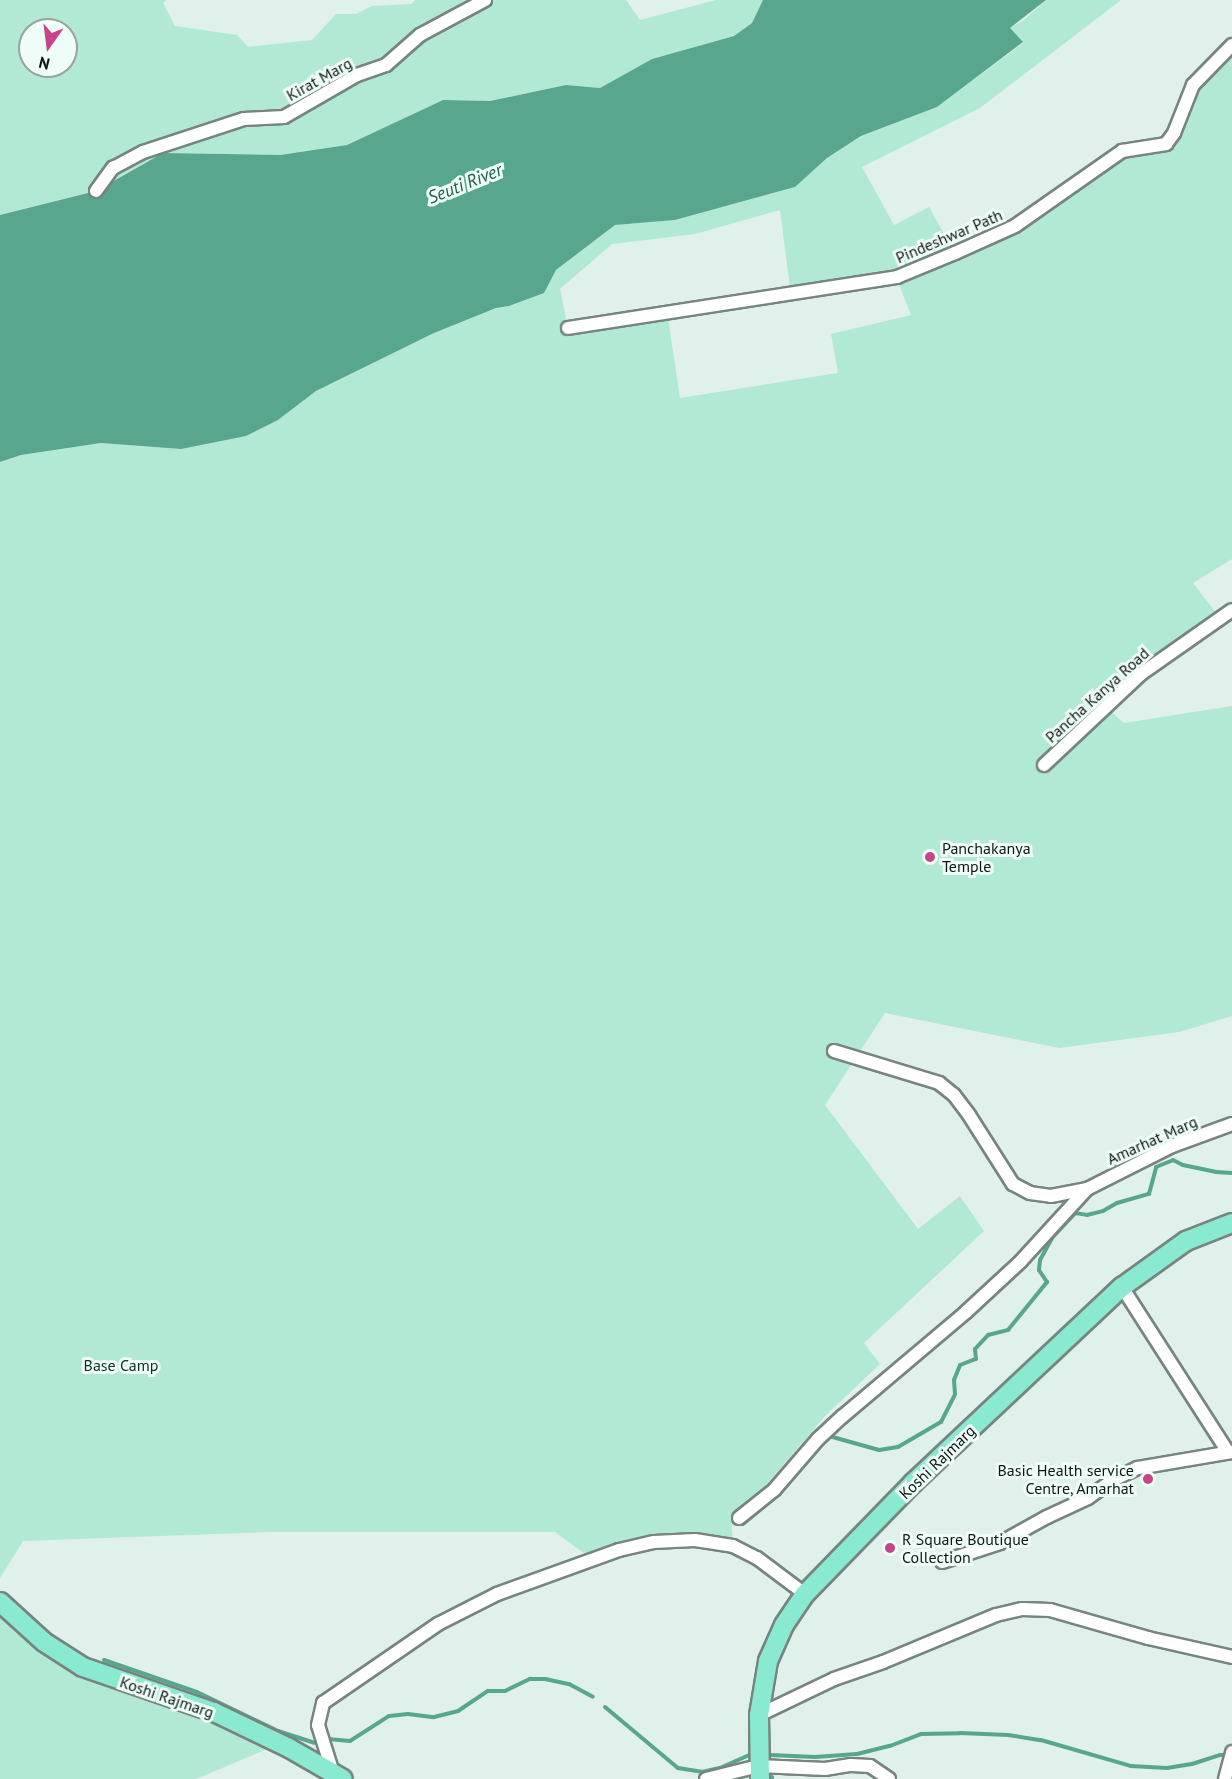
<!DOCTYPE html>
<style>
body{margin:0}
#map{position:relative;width:1232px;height:1779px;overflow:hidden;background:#e0f0ea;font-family:"PT Sans",sans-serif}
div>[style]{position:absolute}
.green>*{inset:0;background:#b1e9d5}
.water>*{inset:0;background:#59a68e}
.stream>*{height:4px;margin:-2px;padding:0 2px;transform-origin:2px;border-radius:2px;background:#59a68e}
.roads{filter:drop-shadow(2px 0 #77847f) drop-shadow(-2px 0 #77847f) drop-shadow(0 2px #77847f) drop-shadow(0 -2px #77847f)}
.street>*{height:12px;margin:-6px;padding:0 6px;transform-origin:6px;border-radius:6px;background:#fff}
.primary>*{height:18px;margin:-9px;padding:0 9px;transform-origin:9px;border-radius:9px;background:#89e9d1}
.dots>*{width:16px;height:16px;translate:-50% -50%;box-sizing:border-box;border:3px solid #eefdf7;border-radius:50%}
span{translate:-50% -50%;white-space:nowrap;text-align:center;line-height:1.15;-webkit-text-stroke:6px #eefdf7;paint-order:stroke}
.street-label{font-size:16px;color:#101614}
.poi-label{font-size:16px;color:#101614}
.left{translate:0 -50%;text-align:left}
.right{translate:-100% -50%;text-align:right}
.park-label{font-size:16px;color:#0b3026}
.water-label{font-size:18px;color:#215e4d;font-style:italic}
.north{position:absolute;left:18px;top:18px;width:60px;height:60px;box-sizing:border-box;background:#eefdf7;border:2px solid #95a19c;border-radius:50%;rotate:194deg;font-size:16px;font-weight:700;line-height:24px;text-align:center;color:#101614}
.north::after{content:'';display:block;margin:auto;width:21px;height:27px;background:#c74489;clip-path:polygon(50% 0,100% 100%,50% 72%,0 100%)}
</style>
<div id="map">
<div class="green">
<i style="clip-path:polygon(evenodd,0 0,166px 0,163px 3px,175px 26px,237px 35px,248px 47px,312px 40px,336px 14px,356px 14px,372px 6px,411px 4px,415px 0,626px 0,640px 20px,716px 0,763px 0,752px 23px,734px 36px,652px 59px,600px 88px,566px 85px,490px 101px,443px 100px,347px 145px,280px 155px,163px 153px,96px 191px,0 215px,0 0,30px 30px,66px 30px,66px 66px,30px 66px,30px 30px)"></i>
<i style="clip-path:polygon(evenodd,1046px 0,1121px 0,980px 108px,862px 167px,894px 225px,929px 207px,955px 253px,1015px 226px,1122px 151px,1166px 144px,1182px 107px,1232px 45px,1232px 559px,1193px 583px,1219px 617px,1106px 707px,1124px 723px,1232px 706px,1232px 1016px,1179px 1032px,1059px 1048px,885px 1013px,825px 1105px,918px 1229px,960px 1196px,984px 1231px,864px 1343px,880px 1364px,826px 1415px,760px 1492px,731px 1514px,733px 1546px,695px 1540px,592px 1559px,555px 1532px,271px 1532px,23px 1541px,0 1578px,0 462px,21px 455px,101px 443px,181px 449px,278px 420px,316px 391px,434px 333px,496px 308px,509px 306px,544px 293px,556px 270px,615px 225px,675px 220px,795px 187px,827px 158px,862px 136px,937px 107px,1023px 43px,1010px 28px,1025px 19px,1046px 0,780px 210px,791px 295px,896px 277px,911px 315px,831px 334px,838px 373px,680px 398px,667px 311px,568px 328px,560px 289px,612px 244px,695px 234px,780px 210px)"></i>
<i style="clip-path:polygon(0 1611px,37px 1646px,272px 1747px,196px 1779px,0 1779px)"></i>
</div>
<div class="water">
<i style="clip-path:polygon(763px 0,1046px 0,1010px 28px,1023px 42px,937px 107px,861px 136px,827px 158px,795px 187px,675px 220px,615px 225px,556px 270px,544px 293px,509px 306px,496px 308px,434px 333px,316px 391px,278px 420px,246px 436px,181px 449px,101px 443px,21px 455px,0 462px,0 215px,96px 191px,163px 153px,280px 155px,347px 145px,443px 100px,490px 101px,566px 85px,600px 88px,652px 59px,734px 36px,752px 23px)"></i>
</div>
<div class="stream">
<i style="left:855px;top:1064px;width:83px;rotate:16.9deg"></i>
<i style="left:934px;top:1088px;width:16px;rotate:35deg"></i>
<i style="left:987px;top:1155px;width:19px;rotate:55deg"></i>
<i style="left:1058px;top:1201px;width:15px;rotate:-8deg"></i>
<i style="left:743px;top:1524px;width:48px;rotate:-40deg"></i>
<i style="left:780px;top:1493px;width:75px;rotate:-49.3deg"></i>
<i style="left:829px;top:1436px;width:52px;rotate:15.6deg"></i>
<i style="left:879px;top:1450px;width:19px;rotate:-9deg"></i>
<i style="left:898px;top:1447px;width:50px;rotate:-30.2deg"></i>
<i style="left:941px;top:1422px;width:31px;rotate:-63deg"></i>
<i style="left:955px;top:1394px;width:14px;rotate:-94deg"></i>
<i style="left:954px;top:1380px;width:16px;rotate:-68deg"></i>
<i style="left:960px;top:1365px;width:17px;rotate:-21deg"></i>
<i style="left:976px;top:1359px;width:10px;rotate:-96deg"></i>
<i style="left:975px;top:1349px;width:19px;rotate:-47deg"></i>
<i style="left:988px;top:1335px;width:21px;rotate:-14deg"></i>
<i style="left:1008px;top:1330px;width:62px;rotate:-50.9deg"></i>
<i style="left:1047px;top:1282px;width:14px;rotate:-124deg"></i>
<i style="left:1039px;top:1270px;width:10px;rotate:-84deg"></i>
<i style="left:1040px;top:1260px;width:25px;rotate:-61deg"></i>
<i style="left:1052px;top:1238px;width:34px;rotate:-47deg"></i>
<i style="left:1075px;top:1213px;width:12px;rotate:9deg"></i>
<i style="left:1087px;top:1215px;width:16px;rotate:-14deg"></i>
<i style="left:1103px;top:1211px;width:16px;rotate:-30deg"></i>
<i style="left:1117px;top:1203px;width:33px;rotate:-16deg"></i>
<i style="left:1149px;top:1194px;width:28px;rotate:-75deg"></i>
<i style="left:1156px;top:1167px;width:18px;rotate:-22deg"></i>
<i style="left:1173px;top:1160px;width:11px;rotate:27deg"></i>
<i style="left:1183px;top:1165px;width:34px;rotate:12deg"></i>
<i style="left:1216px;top:1172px;width:16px;rotate:4deg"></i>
<i style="left:104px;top:1660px;width:98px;rotate:19deg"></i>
<i style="left:197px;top:1692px;width:90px;rotate:25.7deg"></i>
<i style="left:278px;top:1731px;width:38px;rotate:18deg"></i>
<i style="left:605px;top:1707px;width:95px;rotate:39.9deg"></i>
<i style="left:678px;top:1768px;width:24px;rotate:9deg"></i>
<i style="left:702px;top:1772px;width:18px;rotate:-13deg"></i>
<i style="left:720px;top:1768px;width:32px;rotate:-24deg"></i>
<i style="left:328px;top:1739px;width:22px;rotate:5deg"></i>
<i style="left:350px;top:1741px;width:46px;rotate:-32.7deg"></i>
<i style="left:389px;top:1716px;width:19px;rotate:-6deg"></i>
<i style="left:408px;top:1714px;width:26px;rotate:7deg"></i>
<i style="left:434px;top:1717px;width:25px;rotate:-14deg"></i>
<i style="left:458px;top:1711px;width:36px;rotate:-34deg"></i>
<i style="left:488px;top:1691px;width:17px"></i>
<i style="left:505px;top:1691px;width:28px;rotate:-26deg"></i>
<i style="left:530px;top:1679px;width:15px"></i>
<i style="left:545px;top:1679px;width:25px;rotate:12deg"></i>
<i style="left:569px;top:1684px;width:27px;rotate:28deg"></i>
<i style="left:771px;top:1755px;width:44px;rotate:2.6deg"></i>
<i style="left:815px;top:1757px;width:42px;rotate:-4.1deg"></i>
<i style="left:857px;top:1754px;width:34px;rotate:-14deg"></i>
<i style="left:890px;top:1746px;width:33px;rotate:-21deg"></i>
<i style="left:921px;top:1734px;width:39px;rotate:-1deg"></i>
<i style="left:960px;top:1733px;width:48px;rotate:2.4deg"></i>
<i style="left:1008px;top:1735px;width:33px;rotate:9deg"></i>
<i style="left:1041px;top:1740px;width:94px;rotate:16.1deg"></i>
<i style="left:1131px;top:1766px;width:36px;rotate:3deg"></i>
<i style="left:1167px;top:1768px;width:25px;rotate:-9deg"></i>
<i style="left:1192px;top:1764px;width:29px;rotate:-18deg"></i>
<i style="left:1220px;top:1755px;width:9px"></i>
<i style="left:772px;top:1777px;width:2px;rotate:90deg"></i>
</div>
<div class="roads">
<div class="street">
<i style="left:96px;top:191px;width:29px;rotate:-54deg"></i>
<i style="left:113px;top:168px;width:34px;rotate:-28deg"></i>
<i style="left:143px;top:152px;width:106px;rotate:-18.1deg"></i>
<i style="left:244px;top:119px;width:40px;rotate:-2.9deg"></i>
<i style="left:284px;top:117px;width:84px;rotate:-29.9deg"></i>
<i style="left:357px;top:75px;width:31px;rotate:-19deg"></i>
<i style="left:386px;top:65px;width:45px;rotate:-41.4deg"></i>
<i style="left:420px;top:35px;width:74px;rotate:-28.3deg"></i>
<i style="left:568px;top:328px;width:333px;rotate:-8.8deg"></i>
<i style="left:897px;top:277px;width:63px;rotate:-22.5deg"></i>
<i style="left:955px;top:253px;width:66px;rotate:-24.2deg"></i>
<i style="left:1015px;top:226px;width:131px;rotate:-35deg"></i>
<i style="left:1122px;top:151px;width:45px;rotate:-9deg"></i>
<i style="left:1166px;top:144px;width:14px;rotate:-54deg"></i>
<i style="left:1174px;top:133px;width:52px;rotate:-68.4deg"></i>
<i style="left:1193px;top:85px;width:56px;rotate:-45.7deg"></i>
<i style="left:1044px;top:765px;width:133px;rotate:-43.2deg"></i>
<i style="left:1141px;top:674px;width:111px;rotate:-35.1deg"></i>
<i style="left:834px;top:1051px;width:110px;rotate:16.9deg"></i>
<i style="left:939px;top:1083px;width:19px;rotate:39deg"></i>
<i style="left:954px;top:1095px;width:25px;rotate:53deg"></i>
<i style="left:969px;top:1115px;width:82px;rotate:57.5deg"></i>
<i style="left:1013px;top:1184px;width:19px;rotate:28deg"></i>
<i style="left:1030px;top:1193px;width:21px;rotate:8deg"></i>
<i style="left:1051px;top:1196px;width:37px;rotate:-11deg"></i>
<i style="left:1087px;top:1189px;width:95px;rotate:-26.8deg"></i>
<i style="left:1172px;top:1146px;width:64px;rotate:-20.1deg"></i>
<i style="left:1122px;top:1287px;width:196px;rotate:57.3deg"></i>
<i style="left:739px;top:1518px;width:45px;rotate:-38.7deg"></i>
<i style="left:774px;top:1490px;width:67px;rotate:-49.2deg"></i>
<i style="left:818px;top:1439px;width:34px;rotate:-43deg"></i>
<i style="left:843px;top:1416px;width:161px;rotate:-40.2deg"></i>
<i style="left:966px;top:1312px;width:75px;rotate:-42.8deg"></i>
<i style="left:1021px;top:1261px;width:98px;rotate:-47.5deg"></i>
<i style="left:942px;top:1562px;width:61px;rotate:-18.1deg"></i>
<i style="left:1000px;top:1543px;width:54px;rotate:-29deg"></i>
<i style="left:1047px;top:1517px;width:45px;rotate:-24.9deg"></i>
<i style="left:1088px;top:1498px;width:31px;rotate:-36deg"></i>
<i style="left:1113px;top:1480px;width:28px;rotate:-26deg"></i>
<i style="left:1138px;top:1468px;width:95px;rotate:-9.7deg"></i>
<i style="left:759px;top:1715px;width:83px;rotate:-25.6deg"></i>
<i style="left:834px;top:1679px;width:52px;rotate:-19.1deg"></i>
<i style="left:883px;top:1662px;width:122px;rotate:-22.6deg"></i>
<i style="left:996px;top:1615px;width:27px;rotate:-13deg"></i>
<i style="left:1022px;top:1609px;width:28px;rotate:2deg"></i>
<i style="left:1050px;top:1610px;width:102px;rotate:15.9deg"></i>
<i style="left:1148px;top:1638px;width:86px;rotate:12.7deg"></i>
<i style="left:333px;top:1773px;width:50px;rotate:-107.4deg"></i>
<i style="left:318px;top:1725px;width:23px;rotate:-77deg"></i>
<i style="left:323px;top:1703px;width:140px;rotate:-34.5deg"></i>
<i style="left:438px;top:1624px;width:66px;rotate:-27deg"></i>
<i style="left:497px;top:1594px;width:130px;rotate:-19.8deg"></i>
<i style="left:619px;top:1550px;width:36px;rotate:-13deg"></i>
<i style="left:654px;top:1542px;width:41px;rotate:-2.8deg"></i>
<i style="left:695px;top:1540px;width:38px;rotate:9deg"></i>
<i style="left:733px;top:1546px;width:27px;rotate:27deg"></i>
<i style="left:757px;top:1558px;width:60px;rotate:36.9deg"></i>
<i style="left:706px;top:1779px;width:55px;rotate:-13.8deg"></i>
<i style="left:759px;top:1766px;width:66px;rotate:2.6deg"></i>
<i style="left:825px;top:1769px;width:26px;rotate:-9deg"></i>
<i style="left:851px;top:1765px;width:19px;rotate:3deg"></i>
<i style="left:870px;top:1766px;width:23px;rotate:34deg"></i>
<i style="left:1225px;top:1779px;width:28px;rotate:-75deg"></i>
</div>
<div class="primary">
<i style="left:0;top:1602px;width:59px;rotate:42.3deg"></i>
<i style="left:44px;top:1642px;width:46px;rotate:32.7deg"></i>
<i style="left:83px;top:1667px;width:139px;rotate:19deg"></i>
<i style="left:214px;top:1712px;width:83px;rotate:25.6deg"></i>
<i style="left:289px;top:1748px;width:62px;rotate:29.9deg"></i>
<i style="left:760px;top:1779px;width:64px;rotate:-90.9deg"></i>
<i style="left:759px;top:1715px;width:55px;rotate:-80.5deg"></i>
<i style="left:768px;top:1661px;width:39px;rotate:-66deg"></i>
<i style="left:784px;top:1625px;width:37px;rotate:-56deg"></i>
<i style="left:805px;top:1594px;width:155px;rotate:-45.8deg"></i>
<i style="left:913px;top:1483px;width:287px;rotate:-43.2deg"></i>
<i style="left:1122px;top:1287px;width:79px;rotate:-35.7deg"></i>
<i style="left:1186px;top:1241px;width:49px;rotate:-21.4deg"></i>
</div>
</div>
<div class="dots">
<i style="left:930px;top:857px;background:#c74489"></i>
<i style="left:1148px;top:1479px;background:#c74489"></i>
<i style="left:890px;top:1548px;background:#c74489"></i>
</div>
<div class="street-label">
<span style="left:319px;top:79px;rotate:-29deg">Kirat Marg</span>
<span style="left:949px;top:236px;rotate:-23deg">Pindeshwar Path</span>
<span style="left:1097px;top:695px;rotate:-42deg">Pancha Kanya Road</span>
<span style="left:1152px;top:1140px;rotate:-24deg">Amarhat Marg</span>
<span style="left:937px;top:1462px;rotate:-44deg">Koshi Rajmarg</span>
<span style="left:167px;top:1697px;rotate:19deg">Koshi Rajmarg</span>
</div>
<div class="poi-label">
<span class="left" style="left:942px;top:857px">Panchakanya<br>Temple</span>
<span class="right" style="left:1134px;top:1479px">Basic Health service<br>Centre, Amarhat</span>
<span class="left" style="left:902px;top:1548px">R Square Boutique<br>Collection</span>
</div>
<div class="park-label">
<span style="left:121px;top:1365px">Base Camp</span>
</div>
<div class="water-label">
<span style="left:465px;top:184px;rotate:-22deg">Seuti River</span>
</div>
<div class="north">N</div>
</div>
